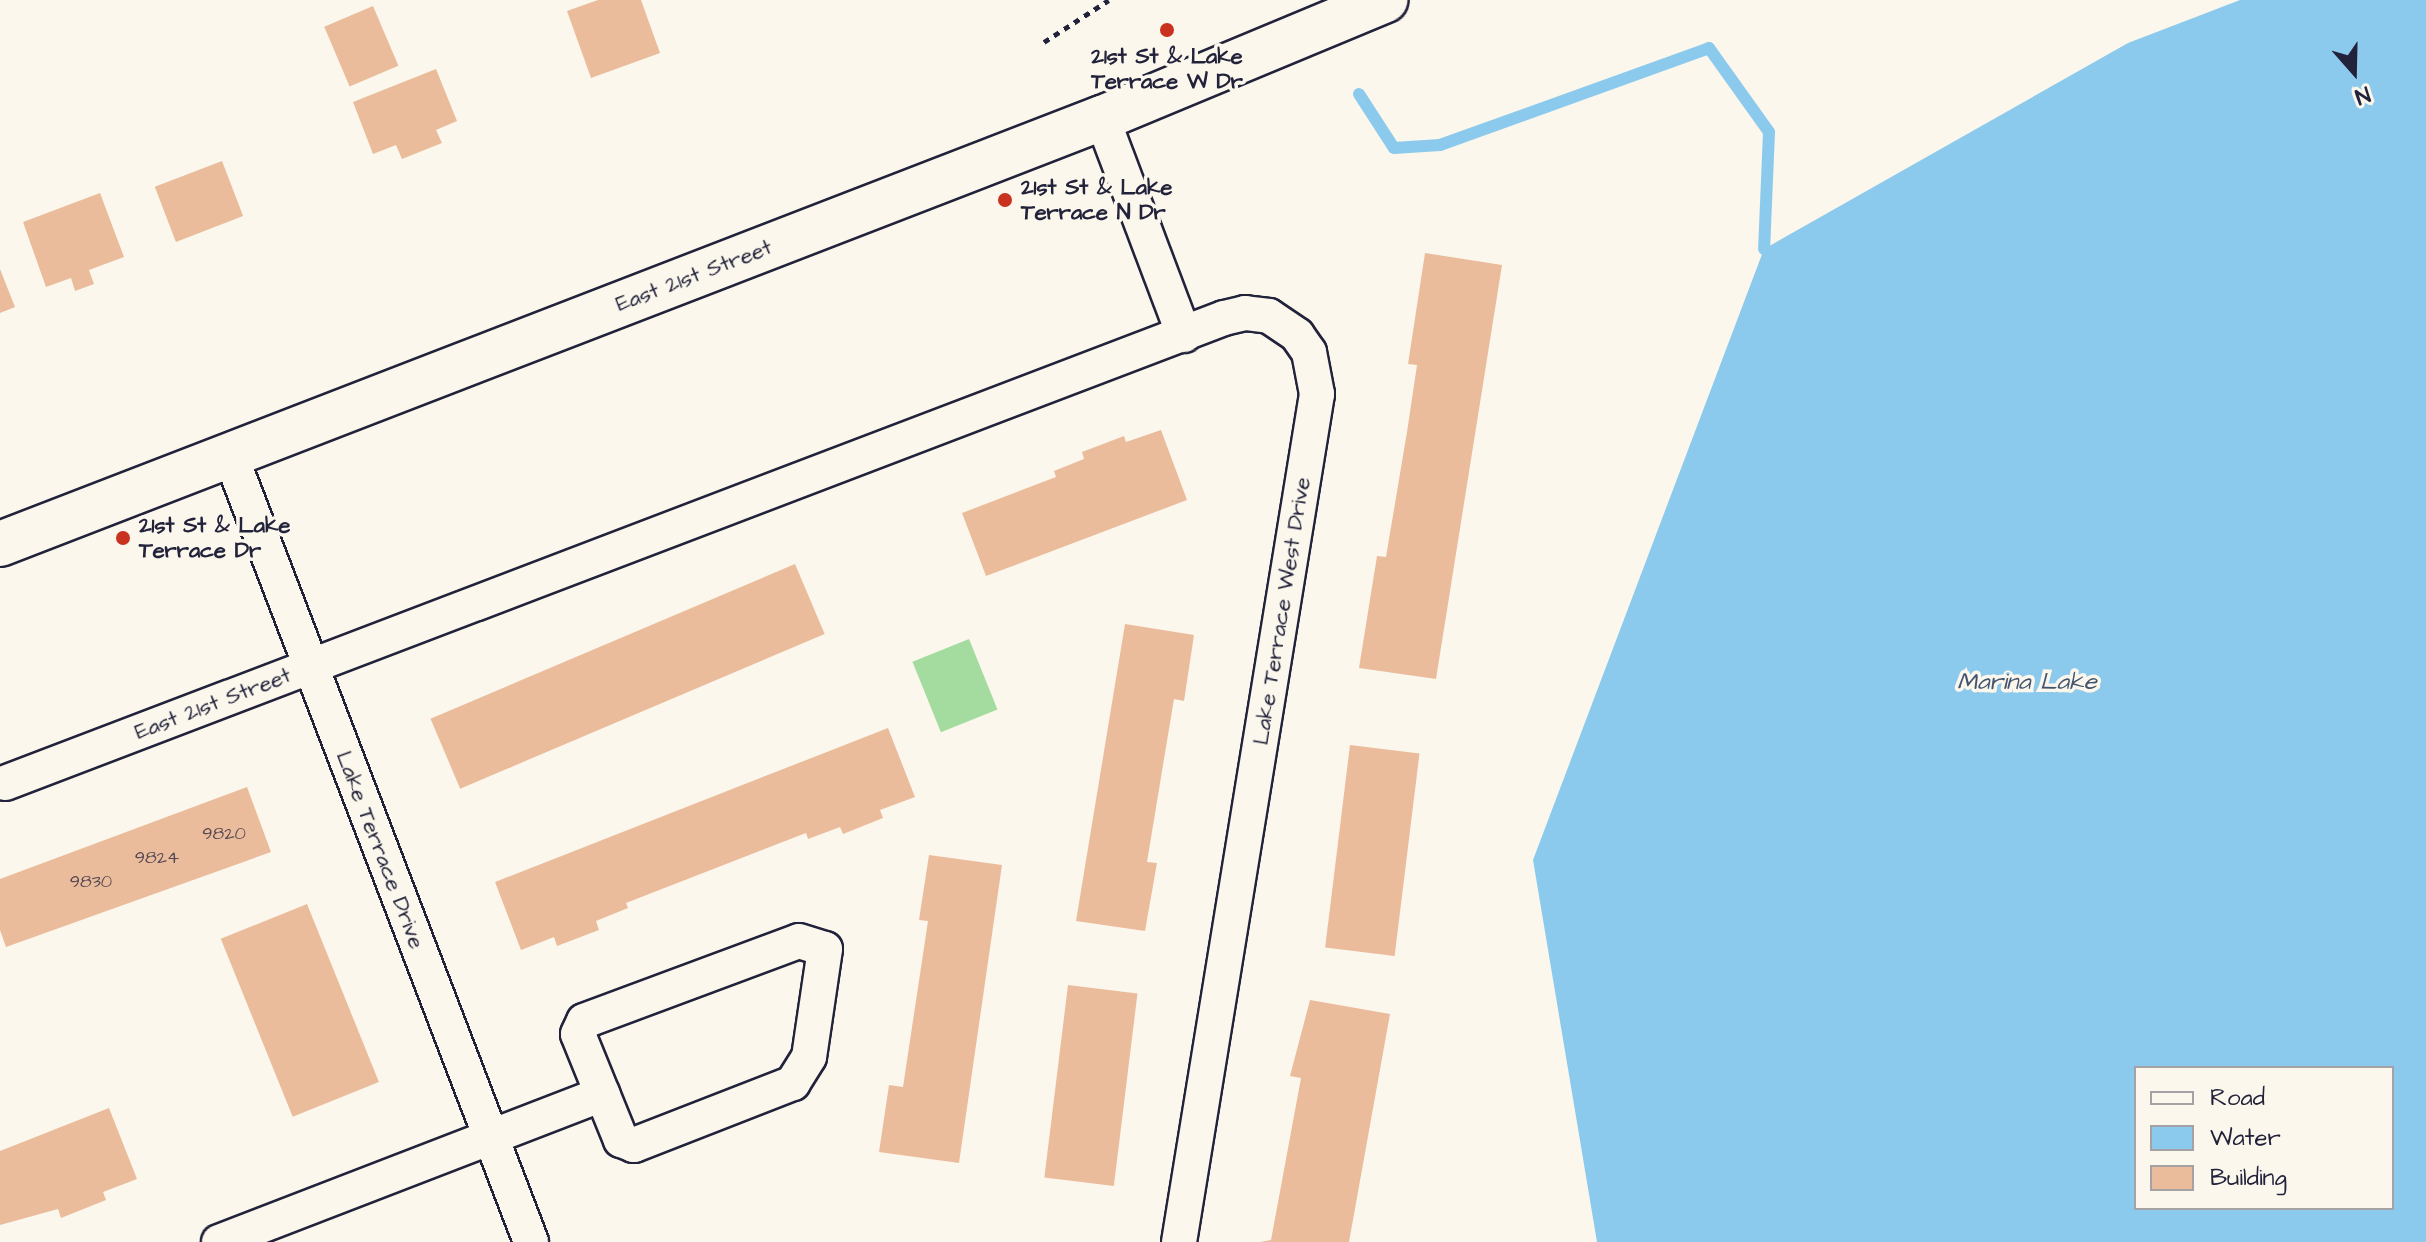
<!DOCTYPE html>
<style>
body{margin:0}
#map{position:relative;width:2426px;height:1242px;overflow:hidden;background:#fbf7ec;font-family:"Architects Daughter",sans-serif}
div>[style]{position:absolute}
.green>*{inset:0;background:#a4dca0;transform-origin:0 0}
.water>*{inset:0;background:#8ccaed}
.stream>*{height:12px;margin:-6px;padding:0 6px;transform-origin:6px;border-radius:6px;background:#8ccaed}
.building>*{inset:0;background:#ebbc9c;transform-origin:0 0}
.path>*{height:5px;margin-top:-2.5px;transform-origin:0;background:repeating-linear-gradient(90deg,#22223b 0 6px,transparent 0 12px)}
.roads{filter:drop-shadow(2px 0 #22223b) drop-shadow(-2px 0 #22223b) drop-shadow(0 2px #22223b) drop-shadow(0 -2px #22223b)}
.street>*{height:34px;margin:-17px;padding:0 17px;transform-origin:17px;border-radius:17px;background:#fbf7ec}
.secondary>*{height:44px;margin:-22px;padding:0 22px;transform-origin:22px;border-radius:22px;background:#fbf7ec}
.dots>*{width:22px;height:22px;translate:-50% -50%;box-sizing:border-box;border:4px solid #fbf7ec;border-radius:50%}
span{translate:-50% -50%;white-space:nowrap;text-align:center;line-height:1.15;-webkit-text-stroke:7px #fbf7ec;paint-order:stroke}
.number-label{font-size:18px;color:#544853}
.number-label span{-webkit-text-stroke-width:0}
.poi-label{font-size:22px;color:#22223b;font-weight:700}
.left{translate:0 -50%;text-align:left}
.street-label{font-size:22px;color:#22223b}
.water-label{font-size:24px;color:#425470;font-style:italic}
.legend{position:absolute;left:2134px;top:1066px;width:260px;height:144px;box-sizing:border-box;background:#fbf7ec;border:2px solid #a4a2a5;margin:0;padding:10px 14px;list-style:none;font-size:24px;color:#22223b}
.legend li{display:flex;align-items:center;gap:16px;height:40px}
.legend b{width:40px;border:2px solid #a4a2a5}
.north{position:absolute;left:2314px;top:32px;width:80px;height:80px;-webkit-text-stroke:6px #fbf7ec;paint-order:stroke;rotate:160deg;font-size:22px;font-weight:700;line-height:32px;text-align:center;color:#22223b}
.north::after{content:'';display:block;margin:auto;width:28px;height:36px;background:#22223b;clip-path:polygon(50% 0,100% 100%,50% 72%,0 100%)}
</style>
<div id="map">
<div class="green">
<i style="left:969px;top:639px;width:76px;height:61px;rotate:68deg"></i>
</div>
<div class="water">
<i style="clip-path:polygon(evenodd,2240px 0,2426px 0,2426px 1242px,1597px 1242px,1533px 860px,1764px 249px,2128px 43px,2240px 0,2136px 1068px,2392px 1068px,2392px 1208px,2136px 1208px,2136px 1068px)"></i>
</div>
<div class="stream">
<i style="left:1359px;top:94px;width:64px;rotate:57.1deg"></i>
<i style="left:1394px;top:148px;width:46px;rotate:-3.7deg"></i>
<i style="left:1440px;top:145px;width:286px;rotate:-19.8deg"></i>
<i style="left:1709px;top:48px;width:103px;rotate:54.5deg"></i>
<i style="left:1769px;top:132px;width:117px;rotate:92.4deg"></i>
</div>
<div class="building">
<i style="clip-path:polygon(598px 0,641px 0,660px 53px,591px 78px,567px 11px)"></i>
<i style="left:373px;top:6px;width:65px;height:53px;rotate:67deg"></i>
<i style="clip-path:polygon(436px 69px,457px 121px,436px 130px,442px 143px,402px 159px,396px 145px,373px 154px,353px 102px)"></i>
<i style="left:222px;top:161px;width:59px;height:72px;rotate:69deg"></i>
<i style="clip-path:polygon(100px 193px,124px 257px,89px 270px,94px 284px,75px 291px,71px 278px,46px 287px,23px 222px)"></i>
<i style="clip-path:polygon(1425px 253px,1502px 265px,1436px 679px,1359px 668px,1377px 556px,1386px 557px,1407px 432px,1417px 365px,1408px 364px)"></i>
<i style="clip-path:polygon(0 269px,15px 307px,0 313px)"></i>
<i style="clip-path:polygon(1161px 430px,1187px 500px,986px 576px,962px 513px,1056px 477px,1054px 471px,1084px 459px,1082px 452px,1124px 436px,1126px 442px)"></i>
<i style="left:795px;top:564px;width:76px;height:396px;rotate:67deg"></i>
<i style="clip-path:polygon(1125px 624px,1194px 635px,1184px 701px,1174px 699px,1167px 741px,1147px 862px,1157px 863px,1145px 931px,1076px 921px)"></i>
<i style="clip-path:polygon(888px 728px,915px 797px,880px 810px,883px 818px,843px 834px,840px 827px,808px 839px,806px 833px,626px 903px,628px 908px,596px 921px,599px 930px,557px 946px,554px 937px,521px 950px,495px 882px)"></i>
<i style="left:1350px;top:745px;width:70px;height:204px;rotate:7deg"></i>
<i style="clip-path:polygon(247px 787px,271px 852px,6px 947px,0 930px,0 879px)"></i>
<i style="clip-path:polygon(929px 855px,1002px 865px,959px 1163px,879px 1152px,889px 1085px,903px 1087px,928px 921px,919px 920px)"></i>
<i style="left:307px;top:904px;width:192px;height:93px;rotate:68deg"></i>
<i style="left:1068px;top:985px;width:70px;height:194px;rotate:7deg"></i>
<i style="clip-path:polygon(1310px 1000px,1390px 1014px,1349px 1242px,1260px 1242px,1271px 1240px,1301px 1078px,1290px 1076px)"></i>
<i style="clip-path:polygon(109px 1108px,137px 1179px,103px 1192px,106px 1200px,61px 1218px,58px 1209px,0 1225px,0 1151px)"></i>
</div>
<div class="path">
<i style="left:1044px;top:42px;width:77px;rotate:-32.9deg"></i>
</div>
<div class="roads">
<div class="street">
<i style="left:1102px;top:118px;width:232px;rotate:69.3deg"></i>
<i style="left:231px;top:457px;width:840px;rotate:69.08deg"></i>
<i style="left:5px;top:783px;width:1305px;rotate:-20.88deg"></i>
<i style="left:1224px;top:318px;width:22px;rotate:-13deg"></i>
<i style="left:1245px;top:313px;width:24px;rotate:7deg"></i>
<i style="left:1269px;top:316px;width:34px;rotate:34deg"></i>
<i style="left:1297px;top:335px;width:21px;rotate:55deg"></i>
<i style="left:1309px;top:352px;width:43px;rotate:79.2deg"></i>
<i style="left:1317px;top:394px;width:859px;rotate:99.24deg"></i>
<i style="left:799px;top:941px;width:27px;rotate:17deg"></i>
<i style="left:825px;top:949px;width:109px;rotate:98.4deg"></i>
<i style="left:809px;top:1057px;width:31px;rotate:122deg"></i>
<i style="left:793px;top:1083px;width:171px;rotate:158.7deg"></i>
<i style="left:634px;top:1145px;width:14px;rotate:-159deg"></i>
<i style="left:621px;top:1140px;width:114px;rotate:-112.1deg"></i>
<i style="left:578px;top:1034px;width:14px;rotate:-65deg"></i>
<i style="left:584px;top:1021px;width:229px;rotate:-20.4deg"></i>
<i style="left:219px;top:1242px;width:411px;rotate:-21.1deg"></i>
</div>
<div class="secondary">
<i style="left:0;top:544px;width:1181px;rotate:-21.14deg"></i>
<i style="left:1102px;top:118px;width:307px;rotate:-22.6deg"></i>
</div>
</div>
<div class="dots">
<i style="left:1167px;top:30px;background:#c8321e"></i>
<i style="left:1005px;top:200px;background:#c8321e"></i>
<i style="left:123px;top:538px;background:#c8321e"></i>
</div>
<div class="number-label">
<span style="left:224px;top:834px">9820</span>
<span style="left:157px;top:858px">9824</span>
<span style="left:91px;top:882px">9830</span>
</div>
<div class="poi-label">
<span style="left:1167px;top:69px">21st St &amp; Lake<br>Terrace W Dr</span>
<span class="left" style="left:1021px;top:200px">21st St &amp; Lake<br>Terrace N Dr</span>
<span class="left" style="left:139px;top:538px">21st St &amp; Lake<br>Terrace Dr</span>
</div>
<div class="street-label">
<span style="left:694px;top:276px;rotate:-21deg">East 21st Street</span>
<span style="left:1282px;top:611px;rotate:-81deg">Lake Terrace West Drive</span>
<span style="left:213px;top:704px;rotate:-21deg">East 21st Street</span>
<span style="left:380px;top:850px;rotate:69deg">Lake Terrace Drive</span>
</div>
<div class="water-label">
<span style="left:2027px;top:683px">Marina Lake</span>
</div>
<ul class="legend">
<li><b style="height:10px;background:#fbf7ec"></b>Road</li>
<li><b style="height:22px;background:#8ccaed"></b>Water</li>
<li><b style="height:22px;background:#ebbc9c"></b>Building</li>
</ul>
<div class="north">N</div>
</div>
